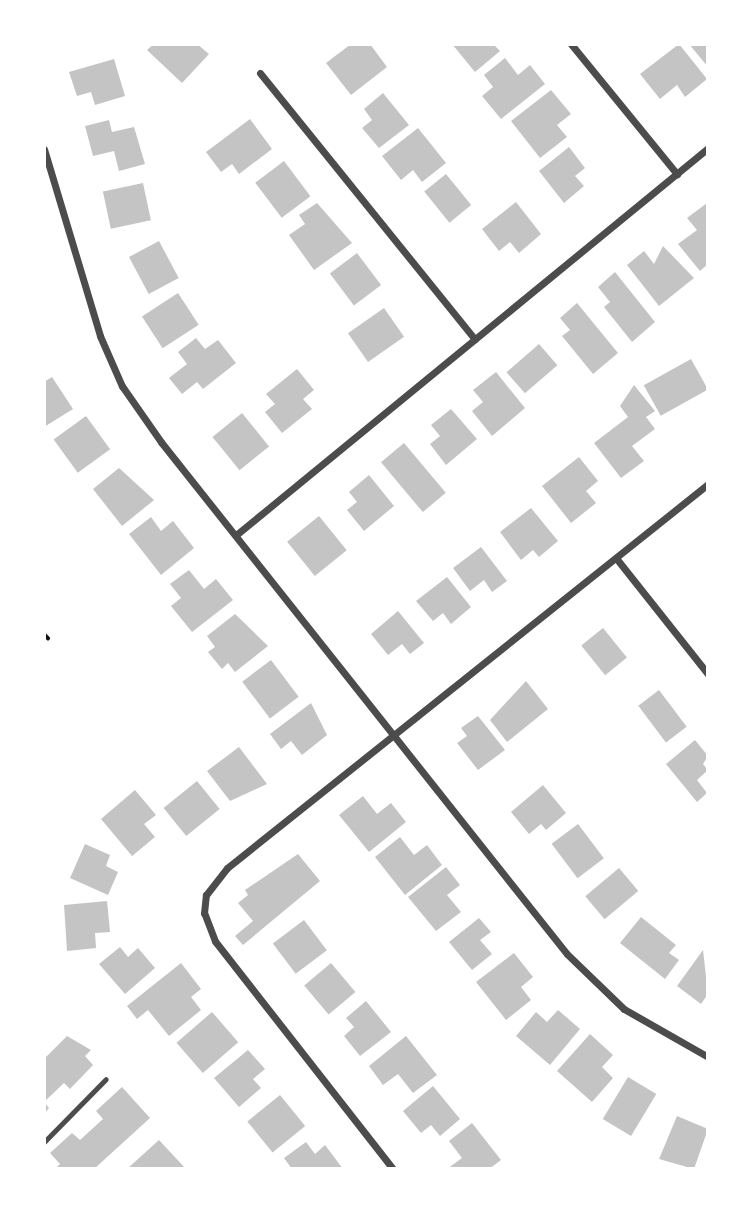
<!DOCTYPE html>
<style>
body{margin:0}
#map{position:relative;width:752px;height:1213px;overflow:hidden;background:#fff;font-family:Inter,sans-serif}
div>[style]{position:absolute}
.building>*{inset:0;background:#c4c4c4;transform-origin:0 0}
.path>*{height:3.5px;margin:-1.75px;padding:0 1.75px;transform-origin:1.75px;border-radius:1.75px;background:#111}
.service>*{height:5px;margin:-2.5px;padding:0 2.5px;transform-origin:2.5px;border-radius:2.5px;background:#4c4c4c}
.minor>*{height:7px;margin:-3.5px;padding:0 3.5px;transform-origin:3.5px;border-radius:3.5px;background:#4c4c4c}
span{translate:-50% -50%;white-space:nowrap;text-align:center;line-height:1.15;-webkit-text-stroke:5px #fff;paint-order:stroke}
.frame{position:absolute;inset:0;border:46px solid #fff;pointer-events:none}
</style>
<div id="map">
<div class="building">
<i style="clip-path:polygon(154px 44px,197px 44px,209px 54px,182px 83px,147px 50px)"></i>
<i style="clip-path:polygon(351px 44px,370px 44px,387px 67px,351px 95px,326px 63px)"></i>
<i style="clip-path:polygon(452px 44px,493px 44px,500px 51px,475px 72px)"></i>
<i style="clip-path:polygon(679px 44px,707px 79px,685px 97px,677px 85px,660px 99px,640px 74px)"></i>
<i style="clip-path:polygon(689px 44px,708px 44px,708px 67px)"></i>
<i style="clip-path:polygon(505px 58px,518px 75px,530px 65px,545px 84px,501px 119px,482px 96px,493px 87px,484px 75px)"></i>
<i style="clip-path:polygon(114px 59px,125px 96px,95px 105px,91px 92px,77px 96px,69px 72px)"></i>
<i style="clip-path:polygon(551px 90px,571px 114px,557px 125px,567px 137px,540px 158px,511px 121px)"></i>
<i style="clip-path:polygon(383px 93px,409px 125px,379px 148px,362px 128px,372px 120px,364px 109px)"></i>
<i style="clip-path:polygon(250px 119px,272px 149px,239px 174px,232px 164px,221px 172px,206px 152px)"></i>
<i style="clip-path:polygon(109px 120px,112px 132px,134px 127px,145px 164px,119px 171px,114px 151px,93px 156px,85px 126px)"></i>
<i style="clip-path:polygon(418px 128px,446px 163px,422px 182px,413px 170px,401px 180px,382px 156px)"></i>
<i style="clip-path:polygon(569px 147px,585px 168px,575px 176px,584px 186px,564px 203px,539px 171px)"></i>
<i style="left:284px;top:161px;width:44px;height:36px;rotate:53deg"></i>
<i style="left:446px;top:174px;width:40px;height:28px;rotate:51deg"></i>
<i style="left:143px;top:183px;width:38px;height:41px;rotate:78deg"></i>
<i style="clip-path:polygon(516px 202px,541px 234px,519px 253px,510px 242px,499px 251px,482px 229px)"></i>
<i style="clip-path:polygon(317px 203px,352px 243px,314px 270px,289px 235px,305px 224px,299px 215px)"></i>
<i style="clip-path:polygon(707px 203px,708px 264px,700px 271px,678px 244px,697px 230px,687px 218px)"></i>
<i style="left:159px;top:241px;width:42px;height:34px;rotate:62deg"></i>
<i style="clip-path:polygon(663px 246px,694px 278px,659px 306px,627px 265px,644px 251px,654px 264px)"></i>
<i style="left:357px;top:253px;width:40px;height:34px;rotate:53deg"></i>
<i style="clip-path:polygon(615px 272px,655px 322px,632px 342px,604px 307px,610px 302px,598px 287px)"></i>
<i style="left:178px;top:293px;width:38px;height:43px;rotate:57deg"></i>
<i style="clip-path:polygon(577px 303px,618px 353px,593px 374px,562px 336px,570px 330px,560px 318px)"></i>
<i style="left:384px;top:308px;width:35px;height:44px;rotate:55deg"></i>
<i style="clip-path:polygon(196px 338px,205px 349px,218px 340px,236px 363px,203px 389px,197px 382px,182px 394px,169px 378px,187px 364px,178px 352px)"></i>
<i style="left:539px;top:344px;width:28px;height:43px;rotate:49deg"></i>
<i style="left:691px;top:359px;width:35px;height:54px;rotate:61deg"></i>
<i style="clip-path:polygon(297px 369px,314px 390px,303px 399px,312px 409px,282px 433px,265px 412px,275px 404px,266px 394px)"></i>
<i style="clip-path:polygon(496px 372px,525px 408px,492px 436px,472px 411px,483px 402px,473px 390px)"></i>
<i style="clip-path:polygon(52px 377px,73px 409px,44px 427px,44px 382px)"></i>
<i style="clip-path:polygon(634px 385px,655px 411px,646px 417px,655px 429px,632px 446px,644px 461px,621px 478px,594px 443px,628px 417px,620px 406px)"></i>
<i style="clip-path:polygon(451px 409px,477px 439px,446px 465px,430px 444px,440px 436px,431px 425px)"></i>
<i style="left:242px;top:413px;width:43px;height:38px;rotate:51deg"></i>
<i style="left:86px;top:416px;width:41px;height:40px;rotate:54deg"></i>
<i style="left:404px;top:443px;width:65px;height:30px;rotate:50deg"></i>
<i style="clip-path:polygon(579px 457px,598px 481px,586px 491px,596px 503px,571px 523px,542px 486px)"></i>
<i style="clip-path:polygon(119px 468px,154px 500px,122px 526px,93px 489px)"></i>
<i style="clip-path:polygon(369px 475px,394px 506px,364px 531px,347px 510px,357px 502px,349px 492px)"></i>
<i style="clip-path:polygon(531px 508px,558px 541px,539px 557px,533px 550px,521px 560px,500px 532px)"></i>
<i style="left:319px;top:516px;width:44px;height:41px;rotate:51deg"></i>
<i style="clip-path:polygon(151px 517px,161px 531px,173px 521px,194px 548px,161px 575px,129px 534px)"></i>
<i style="clip-path:polygon(481px 547px,507px 581px,492px 592px,484px 580px,470px 591px,453px 568px)"></i>
<i style="clip-path:polygon(189px 570px,204px 589px,216px 579px,233px 600px,192px 632px,171px 606px,181px 598px,170px 584px)"></i>
<i style="clip-path:polygon(447px 577px,471px 607px,451px 624px,443px 613px,433px 621px,416px 601px)"></i>
<i style="clip-path:polygon(398px 611px,424px 643px,410px 654px,402px 644px,388px 655px,371px 634px)"></i>
<i style="clip-path:polygon(235px 614px,268px 646px,235px 672px,228px 663px,222px 669px,208px 652px,215px 647px,207px 636px)"></i>
<i style="left:603px;top:628px;width:38px;height:28px;rotate:51deg"></i>
<i style="left:271px;top:660px;width:46px;height:36px;rotate:53deg"></i>
<i style="clip-path:polygon(526px 681px,548px 709px,507px 742px,490px 720px)"></i>
<i style="left:659px;top:690px;width:46px;height:26px;rotate:53deg"></i>
<i style="clip-path:polygon(311px 703px,327px 735px,302px 755px,291px 741px,281px 749px,270px 734px)"></i>
<i style="clip-path:polygon(478px 716px,505px 750px,478px 770px,457px 743px,467px 736px,461px 728px)"></i>
<i style="clip-path:polygon(695px 740px,708px 756px,703px 764px,708px 770px,697px 780px,707px 793px,697px 802px,666px 764px)"></i>
<i style="clip-path:polygon(239px 747px,267px 784px,230px 801px,207px 771px)"></i>
<i style="left:197px;top:781px;width:36px;height:43px;rotate:51deg"></i>
<i style="clip-path:polygon(543px 785px,566px 813px,546px 830px,541px 824px,529px 834px,511px 812px)"></i>
<i style="clip-path:polygon(135px 790px,156px 815px,144px 824px,155px 837px,132px 856px,101px 819px)"></i>
<i style="clip-path:polygon(363px 796px,377px 814px,391px 803px,406px 822px,369px 852px,339px 815px)"></i>
<i style="left:578px;top:824px;width:43px;height:33px;rotate:53deg"></i>
<i style="clip-path:polygon(400px 837px,414px 855px,427px 845px,442px 865px,405px 895px,375px 857px)"></i>
<i style="clip-path:polygon(85px 844px,110px 855px,106px 866px,118px 872px,108px 895px,70px 878px)"></i>
<i style="clip-path:polygon(298px 854px,320px 881px,243px 945px,235px 936px,253px 921px,238px 903px,248px 895px,245px 890px)"></i>
<i style="clip-path:polygon(446px 867px,460px 885px,447px 895px,461px 912px,436px 931px,408px 897px)"></i>
<i style="left:619px;top:868px;width:30px;height:44px;rotate:50deg"></i>
<i style="clip-path:polygon(107px 901px,110px 932px,95px 933px,96px 948px,67px 951px,64px 905px)"></i>
<i style="clip-path:polygon(641px 917px,676px 945px,669px 953px,679px 960px,665px 979px,620px 943px)"></i>
<i style="clip-path:polygon(479px 918px,491px 932px,480px 940px,492px 954px,472px 970px,449px 942px)"></i>
<i style="left:304px;top:920px;width:38px;height:39px;rotate:53deg"></i>
<i style="clip-path:polygon(120px 947px,128px 957px,138px 948px,155px 968px,125px 994px,99px 964px)"></i>
<i style="clip-path:polygon(703px 950px,708px 994px,701px 1004px,677px 986px)"></i>
<i style="clip-path:polygon(514px 953px,533px 977px,521px 987px,531px 1000px,506px 1020px,476px 982px)"></i>
<i style="clip-path:polygon(181px 963px,201px 989px,191px 997px,201px 1010px,169px 1036px,148px 1010px,137px 1019px,127px 1006px)"></i>
<i style="left:331px;top:963px;width:38px;height:35px;rotate:50deg"></i>
<i style="clip-path:polygon(366px 1001px,391px 1032px,360px 1056px,344px 1036px,354px 1027px,346px 1018px)"></i>
<i style="clip-path:polygon(558px 1010px,580px 1029px,550px 1065px,516px 1036px,536px 1012px,547px 1022px)"></i>
<i style="left:212px;top:1012px;width:40px;height:47px;rotate:49deg"></i>
<i style="clip-path:polygon(590px 1034px,613px 1055px,602px 1067px,613px 1078px,592px 1102px,557px 1071px)"></i>
<i style="clip-path:polygon(67px 1036px,91px 1050px,85px 1056px,93px 1065px,70px 1089px,64px 1083px,44px 1102px,49px 1108px,44px 1114px,44px 1059px)"></i>
<i style="clip-path:polygon(406px 1036px,437px 1075px,413px 1093px,398px 1074px,383px 1085px,369px 1066px)"></i>
<i style="clip-path:polygon(248px 1050px,265px 1069px,253px 1079px,261px 1088px,239px 1107px,214px 1078px)"></i>
<i style="left:628px;top:1077px;width:33px;height:49px;rotate:31deg"></i>
<i style="clip-path:polygon(433px 1086px,460px 1119px,440px 1136px,431px 1125px,421px 1133px,403px 1111px)"></i>
<i style="clip-path:polygon(122px 1087px,150px 1118px,94px 1169px,55px 1169px,60px 1164px,50px 1153px,72px 1133px,80px 1140px,103px 1119px,96px 1111px)"></i>
<i style="left:280px;top:1095px;width:40px;height:42px;rotate:51deg"></i>
<i style="clip-path:polygon(677px 1116px,708px 1129px,694px 1169px,659px 1159px)"></i>
<i style="clip-path:polygon(472px 1123px,501px 1160px,489px 1169px,447px 1169px,462px 1158px,449px 1141px)"></i>
<i style="clip-path:polygon(159px 1140px,186px 1169px,127px 1169px)"></i>
<i style="clip-path:polygon(306px 1142px,315px 1154px,325px 1145px,343px 1169px,292px 1169px,284px 1158px)"></i>
</div>
<div class="path">
<i style="left:44px;top:634px;width:6px;rotate:45deg"></i>
</div>
<div class="service">
<i style="left:44px;top:1142px;width:88px;rotate:-45.5deg"></i>
</div>
<div class="minor">
<i style="left:571px;top:44px;width:168px;rotate:50.8deg"></i>
<i style="left:260px;top:73px;width:342px;rotate:51.1deg"></i>
<i style="left:44px;top:149px;width:195px;rotate:73.3deg"></i>
<i style="left:100px;top:336px;width:55px;rotate:66.3deg"></i>
<i style="left:122px;top:386px;width:68px;rotate:55.1deg"></i>
<i style="left:161px;top:442px;width:653px;rotate:51.59deg"></i>
<i style="left:567px;top:954px;width:79px;rotate:44deg"></i>
<i style="left:624px;top:1009px;width:97px;rotate:29.7deg"></i>
<i style="left:236px;top:535px;width:610px;rotate:-39.35deg"></i>
<i style="left:616px;top:558px;width:148px;rotate:51.6deg"></i>
<i style="left:393px;top:1169px;width:289px;rotate:-128deg"></i>
<i style="left:215px;top:941px;width:30px;rotate:-111deg"></i>
<i style="left:204px;top:913px;width:18px;rotate:-84deg"></i>
<i style="left:206px;top:895px;width:34px;rotate:-52deg"></i>
<i style="left:227px;top:868px;width:615px;rotate:-38.6deg"></i>
</div>
<div class="frame"></div>
</div>
